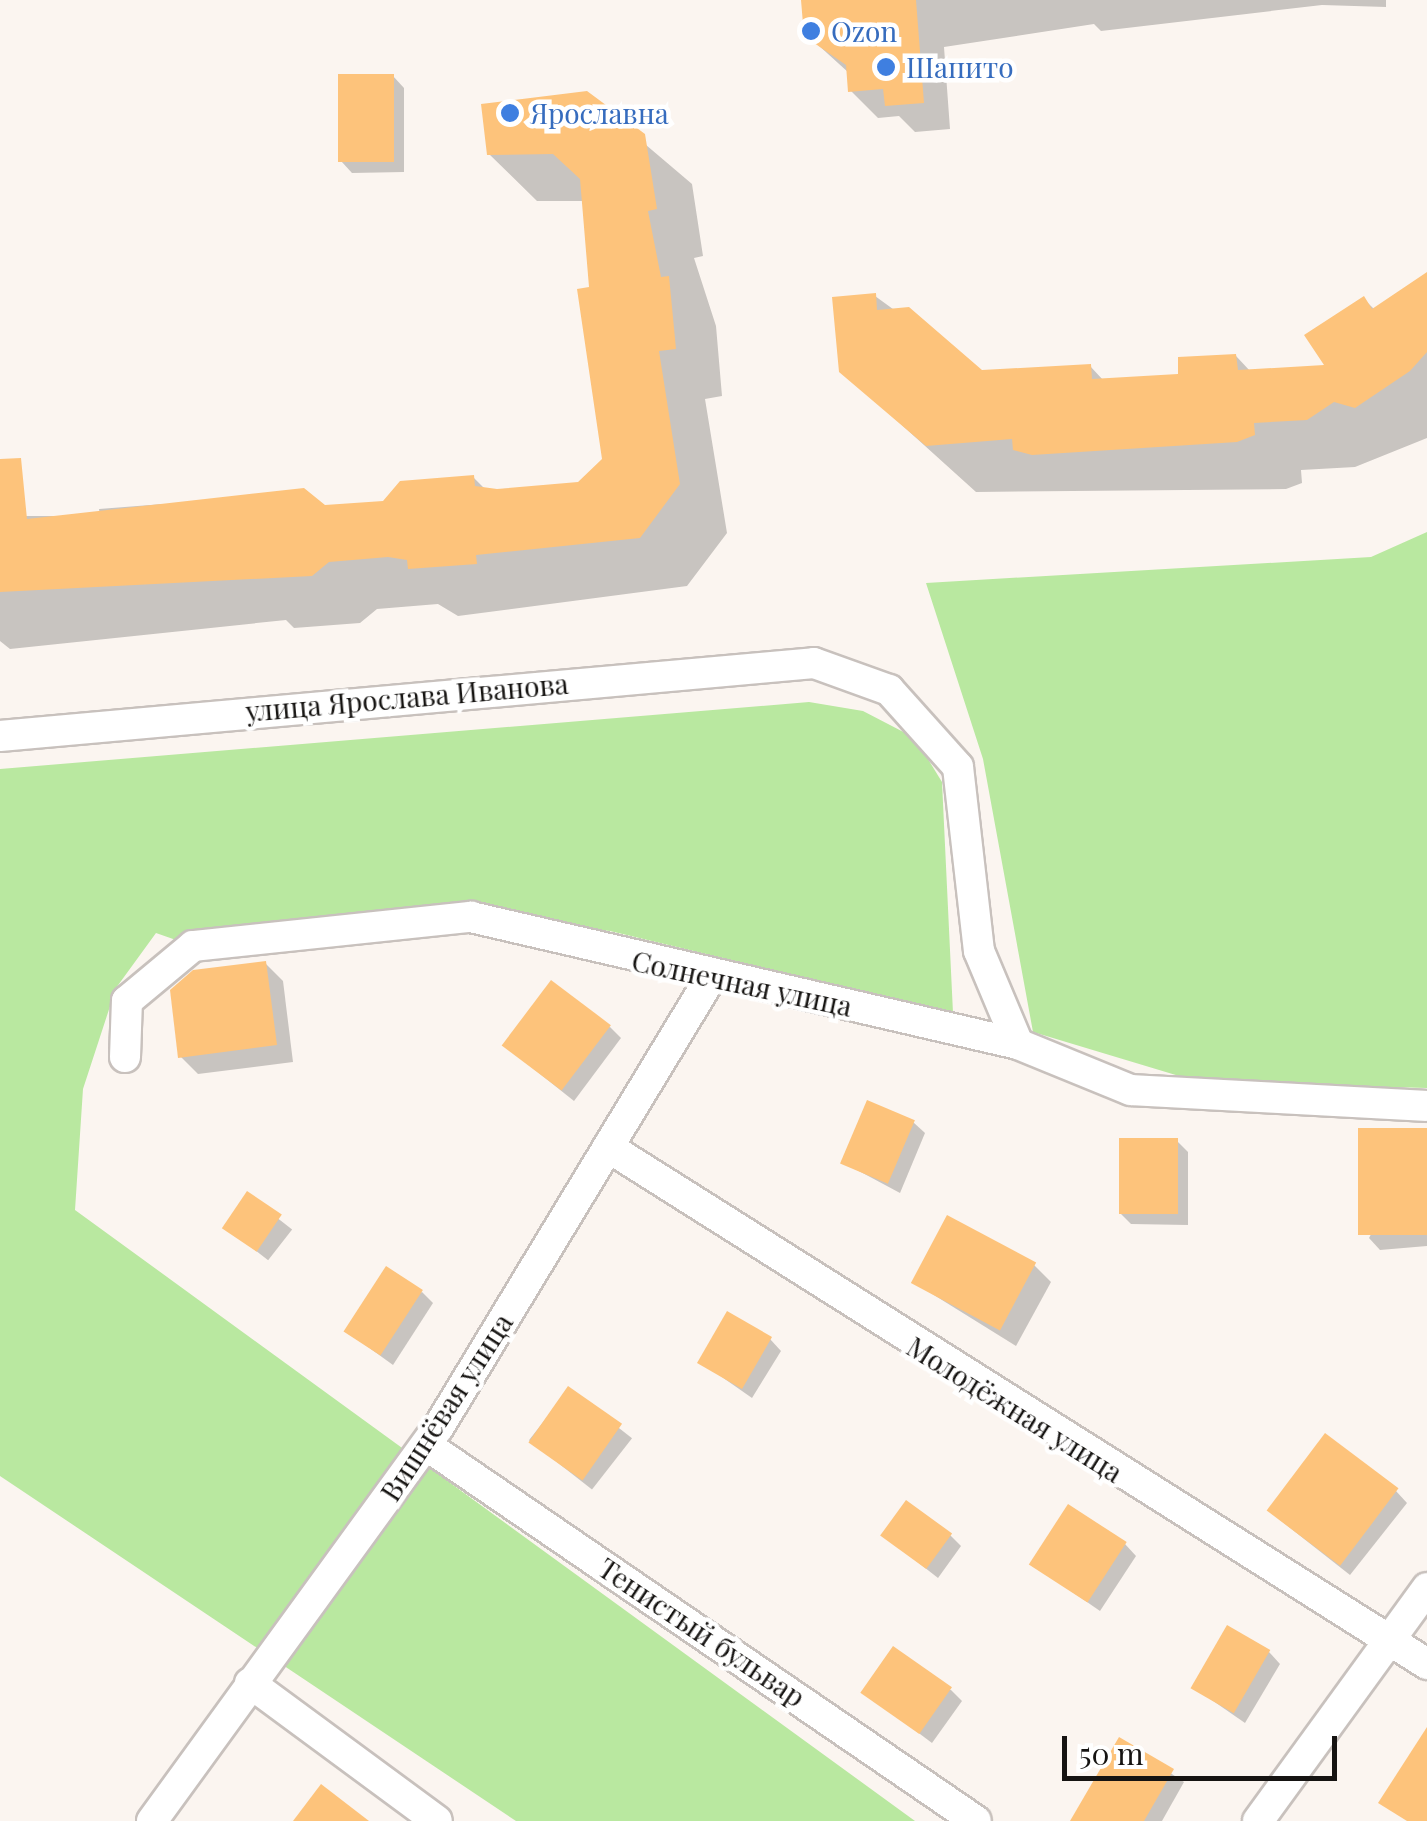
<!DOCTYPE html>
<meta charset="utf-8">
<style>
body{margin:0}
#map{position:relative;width:1427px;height:1821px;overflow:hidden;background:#fbf5f0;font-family:"Playfair Display",serif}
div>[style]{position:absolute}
.green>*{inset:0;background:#b9e8a0}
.shadow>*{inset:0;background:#0003;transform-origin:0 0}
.building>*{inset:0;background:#fdc37b;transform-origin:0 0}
.roads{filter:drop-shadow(2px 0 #c8c1bd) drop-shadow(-2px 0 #c8c1bd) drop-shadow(0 2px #c8c1bd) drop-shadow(0 -2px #c8c1bd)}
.street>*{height:30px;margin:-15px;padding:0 15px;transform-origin:15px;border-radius:15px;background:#fff}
.dots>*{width:28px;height:28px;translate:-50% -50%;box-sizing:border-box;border:5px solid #fff;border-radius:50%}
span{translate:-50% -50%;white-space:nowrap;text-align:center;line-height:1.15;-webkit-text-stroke:9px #fff;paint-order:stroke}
.shop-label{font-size:28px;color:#366cbe}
.left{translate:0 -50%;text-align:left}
.street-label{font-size:28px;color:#161412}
.scale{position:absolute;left:1062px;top:1736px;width:275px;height:45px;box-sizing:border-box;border:5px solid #161412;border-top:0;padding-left:12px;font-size:30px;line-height:35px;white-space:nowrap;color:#161412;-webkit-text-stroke:8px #fff;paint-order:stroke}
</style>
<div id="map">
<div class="green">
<i style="clip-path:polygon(1427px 532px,1427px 1088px,1199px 1082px,1033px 1032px,983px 759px,926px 583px,1371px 557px)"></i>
<i style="clip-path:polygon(809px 702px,863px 711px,915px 738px,942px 782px,953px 1013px,610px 931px,440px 914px,193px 946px,156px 933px,116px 988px,83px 1089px,75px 1210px,915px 1821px,516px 1821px,0 1476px,0 769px)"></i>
</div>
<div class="shadow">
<i style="clip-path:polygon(803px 0,1386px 0,1386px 7px,1322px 5px,1101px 31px,1094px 24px,944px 47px,950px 129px,915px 132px,899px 116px,878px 118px,851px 91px,849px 73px,806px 34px)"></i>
<i style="clip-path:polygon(393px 76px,404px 88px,404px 172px,352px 173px,341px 161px)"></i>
<i style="clip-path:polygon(586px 94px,692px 184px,703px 256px,694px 258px,716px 326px,722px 396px,705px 399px,727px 533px,687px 586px,458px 616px,438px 604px,377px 609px,360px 623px,294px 628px,286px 620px,10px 649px,0 641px,0 516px,100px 516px,99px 509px,163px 504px,324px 508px,384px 503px,473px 477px,486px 490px,579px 484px,605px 460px,584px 201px,537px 201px,489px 154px,484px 106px)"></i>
<i style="clip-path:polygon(1427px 276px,1427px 438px,1355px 467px,1301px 470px,1302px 483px,1286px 489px,976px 492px,842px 371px,875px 296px,981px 373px,1090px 366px,1104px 381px,1181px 376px,1236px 356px,1251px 372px,1329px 368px,1364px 299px,1375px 310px)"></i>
<i style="clip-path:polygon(266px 964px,283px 981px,293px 1062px,198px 1074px,180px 1056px)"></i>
<i style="clip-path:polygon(610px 1027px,621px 1038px,574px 1101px,505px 1046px)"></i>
<i style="clip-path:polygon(913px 1122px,925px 1133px,900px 1193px,844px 1163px)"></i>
<i style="clip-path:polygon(1427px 1130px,1427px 1246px,1380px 1250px,1369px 1238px)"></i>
<i style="clip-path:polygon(1177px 1141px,1188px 1152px,1188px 1225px,1131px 1224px,1120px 1213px)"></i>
<i style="left:248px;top:1195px;width:56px;height:39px;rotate:38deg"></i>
<i style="clip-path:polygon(1034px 1265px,1051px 1282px,1016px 1346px,913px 1282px)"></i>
<i style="clip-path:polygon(422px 1292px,433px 1303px,393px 1365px,346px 1331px)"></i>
<i style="clip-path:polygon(770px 1339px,781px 1351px,752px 1398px,699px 1361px)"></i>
<i style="left:569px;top:1389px;width:80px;height:65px;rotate:38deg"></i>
<i style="clip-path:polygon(1396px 1491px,1407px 1503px,1350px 1575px,1280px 1520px)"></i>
<i style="clip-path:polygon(883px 1535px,950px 1535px,961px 1546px,938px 1578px)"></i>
<i style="clip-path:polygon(1125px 1544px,1136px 1556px,1100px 1611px,1032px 1564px)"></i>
<i style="clip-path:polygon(1269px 1652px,1280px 1664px,1245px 1723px,1193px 1687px)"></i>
<i style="clip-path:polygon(951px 1690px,962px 1701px,932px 1743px,864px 1692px)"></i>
<i style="clip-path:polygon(1120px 1740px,1184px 1782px,1162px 1821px,1075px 1821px)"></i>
</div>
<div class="building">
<i style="clip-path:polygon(801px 0,916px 0,924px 103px,885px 106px,883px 89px,848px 92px,846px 65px,804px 36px)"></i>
<i style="left:338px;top:74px;width:56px;height:88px"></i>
<i style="clip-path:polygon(587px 91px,645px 134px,657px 209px,648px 211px,661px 277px,669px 276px,676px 349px,659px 351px,680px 484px,640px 538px,476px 555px,477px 564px,408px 569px,407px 560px,388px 557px,329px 562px,312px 576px,0 592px,0 459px,21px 458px,27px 519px,304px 488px,325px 505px,383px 501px,400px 481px,474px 475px,475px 486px,497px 489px,578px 482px,602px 459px,577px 289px,589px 287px,580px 179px,553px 154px,487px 155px,481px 104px)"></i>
<i style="clip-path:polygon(1427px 272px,1427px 352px,1410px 371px,1355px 408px,1334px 402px,1307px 420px,1254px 423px,1255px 435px,1237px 442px,1032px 455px,1013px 450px,1012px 439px,926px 446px,839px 372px,832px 297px,876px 293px,877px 310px,909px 307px,982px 370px,1091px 364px,1092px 379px,1178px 374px,1178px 357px,1236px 354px,1238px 370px,1324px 365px,1304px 335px,1364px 296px,1372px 309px)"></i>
<i style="clip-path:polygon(266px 961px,277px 1045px,178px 1058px,170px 990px,193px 970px)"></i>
<i style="left:551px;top:980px;width:75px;height:82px;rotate:37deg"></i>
<i style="left:867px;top:1100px;width:52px;height:69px;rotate:23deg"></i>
<i style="left:1427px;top:1128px;width:107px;height:69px;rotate:90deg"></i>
<i style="left:1119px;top:1138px;width:59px;height:76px"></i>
<i style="left:247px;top:1191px;width:42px;height:45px;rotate:34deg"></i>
<i style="left:947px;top:1215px;width:101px;height:77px;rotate:28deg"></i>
<i style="left:386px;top:1266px;width:44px;height:78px;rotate:33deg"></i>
<i style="left:727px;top:1311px;width:52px;height:60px;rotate:30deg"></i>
<i style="left:568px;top:1386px;width:66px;height:69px;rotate:35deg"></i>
<i style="left:1325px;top:1433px;width:92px;height:97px;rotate:37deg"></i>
<i style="left:906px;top:1500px;width:57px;height:44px;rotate:36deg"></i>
<i style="left:1068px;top:1504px;width:70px;height:72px;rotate:33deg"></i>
<i style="left:1227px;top:1625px;width:50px;height:73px;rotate:30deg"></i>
<i style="left:893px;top:1646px;width:72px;height:57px;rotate:35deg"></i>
<i style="clip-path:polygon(1427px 1727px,1427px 1821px,1407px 1821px,1378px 1803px)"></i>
<i style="clip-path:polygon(1119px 1737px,1174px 1769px,1144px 1821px,1070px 1821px)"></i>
<i style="clip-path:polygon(321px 1784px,369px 1821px,293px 1821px)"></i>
</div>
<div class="roads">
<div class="street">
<i style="left:0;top:736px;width:817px;rotate:-5.12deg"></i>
<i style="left:814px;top:663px;width:80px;rotate:19.8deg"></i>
<i style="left:889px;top:690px;width:103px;rotate:48.1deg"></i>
<i style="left:958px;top:767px;width:185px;rotate:83.5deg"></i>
<i style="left:979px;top:951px;width:101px;rotate:67.2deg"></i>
<i style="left:125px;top:1057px;width:56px;rotate:-88deg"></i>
<i style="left:127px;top:1001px;width:86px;rotate:-39.8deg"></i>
<i style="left:193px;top:946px;width:280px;rotate:-6deg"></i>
<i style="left:471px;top:917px;width:562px;rotate:13.07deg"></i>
<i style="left:1018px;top:1044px;width:122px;rotate:22.2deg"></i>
<i style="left:1131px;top:1090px;width:296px;rotate:3.1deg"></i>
<i style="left:608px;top:1147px;width:969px;rotate:32.26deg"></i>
<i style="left:426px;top:1445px;width:666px;rotate:34.36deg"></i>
<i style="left:250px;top:1683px;width:232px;rotate:36.4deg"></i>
<i style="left:152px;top:1821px;width:486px;rotate:-54deg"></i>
<i style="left:438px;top:1428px;width:531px;rotate:-58.8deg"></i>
<i style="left:1258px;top:1821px;width:288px;rotate:-54deg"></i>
</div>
</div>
<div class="dots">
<i style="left:811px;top:31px;background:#3f7fe0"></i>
<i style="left:886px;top:67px;background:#3f7fe0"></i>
<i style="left:510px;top:113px;background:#3f7fe0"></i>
</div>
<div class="shop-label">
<span class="left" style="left:831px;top:31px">Ozon</span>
<span class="left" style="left:906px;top:67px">Шапито</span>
<span class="left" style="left:530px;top:113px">Ярославна</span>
</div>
<div class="street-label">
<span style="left:407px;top:697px;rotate:-5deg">улица Ярослава Иванова</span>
<span style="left:742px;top:983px;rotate:12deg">Солнечная улица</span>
<span style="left:446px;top:1407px;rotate:-57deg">Вишнёвая улица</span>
<span style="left:1015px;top:1409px;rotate:32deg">Молодёжная улица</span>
<span style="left:702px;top:1632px;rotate:34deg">Тенистый бульвар</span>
</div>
<div class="scale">50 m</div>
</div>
